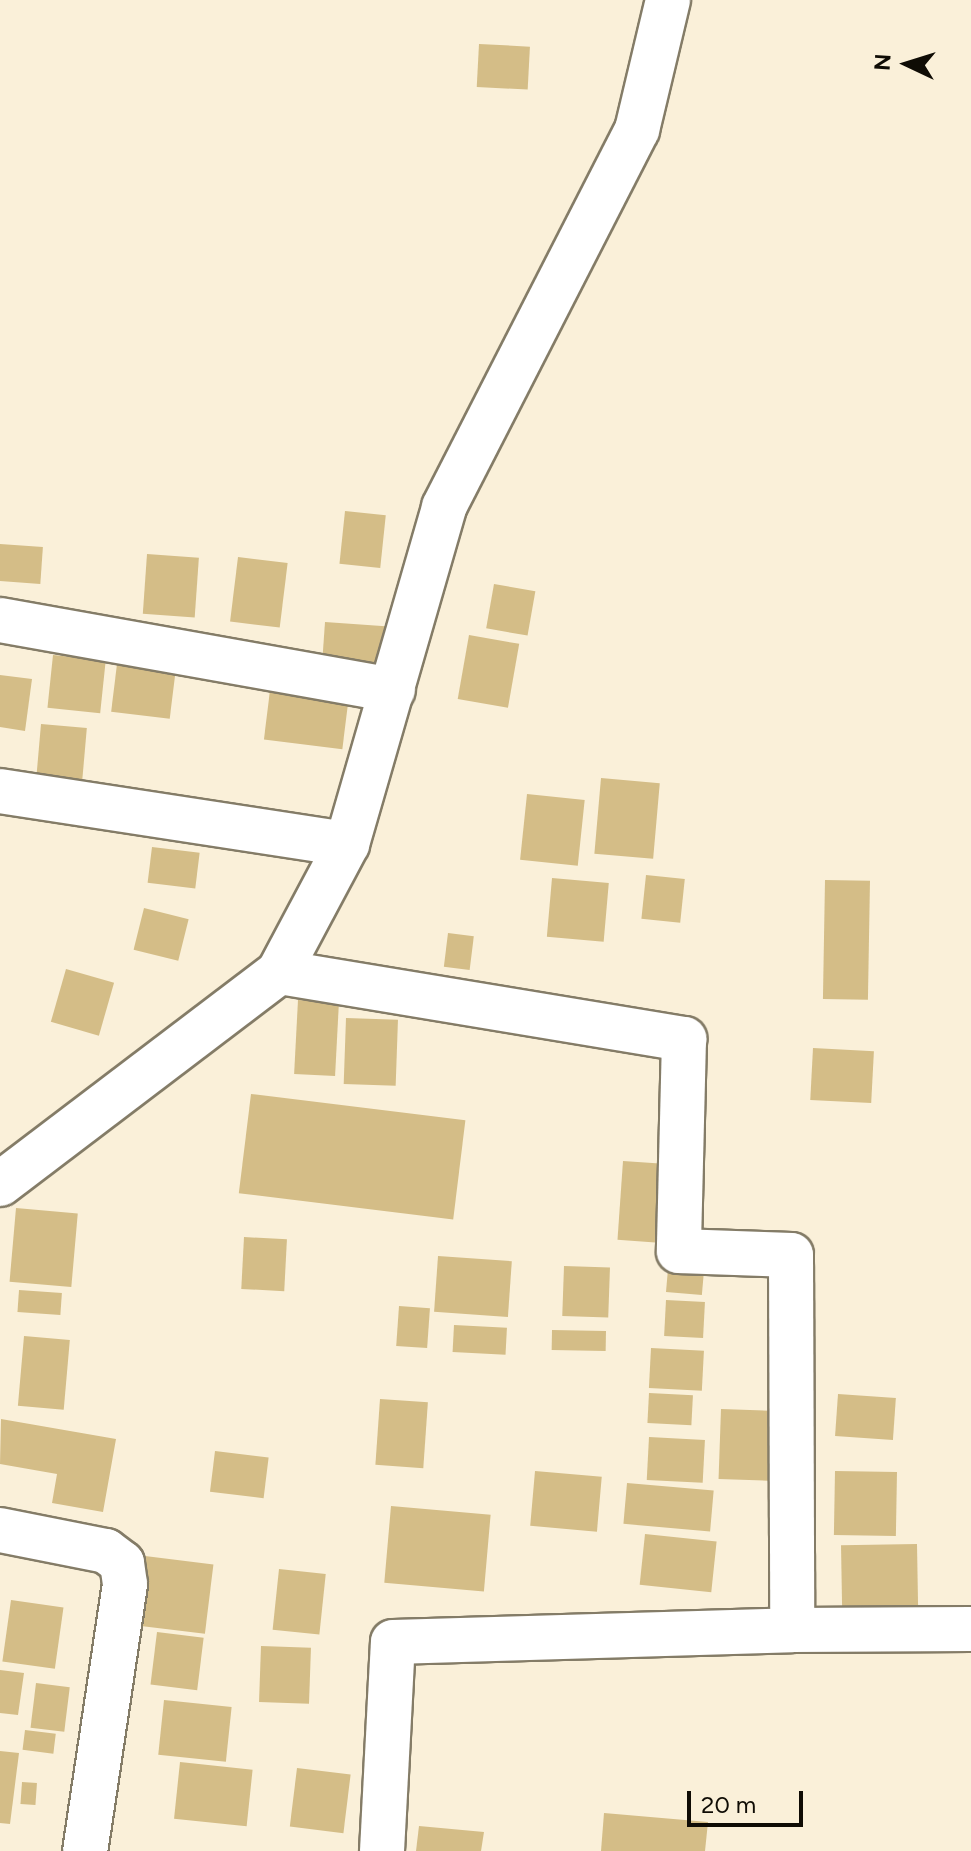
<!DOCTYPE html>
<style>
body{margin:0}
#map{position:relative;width:971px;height:1851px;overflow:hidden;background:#faf0d9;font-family:Figtree,sans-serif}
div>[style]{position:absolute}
.building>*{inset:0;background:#d4bd87;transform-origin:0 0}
.roads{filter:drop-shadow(2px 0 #847c67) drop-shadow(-2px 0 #847c67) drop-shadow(0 2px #847c67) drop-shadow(0 -2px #847c67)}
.minor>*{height:44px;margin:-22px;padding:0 22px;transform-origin:22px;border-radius:22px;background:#fff}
span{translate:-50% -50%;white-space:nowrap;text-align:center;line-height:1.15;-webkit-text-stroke:6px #faf0d9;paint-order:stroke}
.north{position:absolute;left:867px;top:24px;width:80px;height:80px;-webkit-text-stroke:6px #faf0d9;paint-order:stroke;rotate:274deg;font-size:22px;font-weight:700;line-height:32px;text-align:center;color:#0f0c05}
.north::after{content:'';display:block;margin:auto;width:28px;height:36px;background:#0f0c05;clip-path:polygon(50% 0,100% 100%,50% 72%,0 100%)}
.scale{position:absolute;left:687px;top:1791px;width:116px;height:36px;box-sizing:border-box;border:4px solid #0f0c05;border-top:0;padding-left:10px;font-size:24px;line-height:28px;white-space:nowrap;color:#0f0c05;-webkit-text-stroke:6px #faf0d9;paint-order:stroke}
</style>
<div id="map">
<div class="building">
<i style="left:479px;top:44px;width:51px;height:43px;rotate:3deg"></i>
<i style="left:345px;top:511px;width:41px;height:53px;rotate:6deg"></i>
<i style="left:0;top:544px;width:43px;height:37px;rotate:4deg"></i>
<i style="left:147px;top:554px;width:52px;height:60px;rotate:4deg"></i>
<i style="left:238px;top:557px;width:50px;height:65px;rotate:7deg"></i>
<i style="left:494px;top:584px;width:42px;height:45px;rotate:10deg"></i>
<i style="left:325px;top:622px;width:64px;height:43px;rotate:4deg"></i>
<i style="left:469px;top:635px;width:51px;height:65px;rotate:10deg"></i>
<i style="left:53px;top:655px;width:53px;height:53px;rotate:6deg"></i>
<i style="left:117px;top:664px;width:59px;height:48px;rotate:7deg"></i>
<i style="clip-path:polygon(0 675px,32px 679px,25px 731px,0 727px)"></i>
<i style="left:271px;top:682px;width:79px;height:58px;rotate:7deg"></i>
<i style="left:41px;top:724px;width:46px;height:55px;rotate:5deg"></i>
<i style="left:601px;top:778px;width:59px;height:76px;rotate:5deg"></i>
<i style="left:527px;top:794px;width:58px;height:66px;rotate:6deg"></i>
<i style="left:152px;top:847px;width:48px;height:36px;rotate:7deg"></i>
<i style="left:646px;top:875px;width:39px;height:44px;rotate:6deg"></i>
<i style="left:552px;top:878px;width:57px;height:59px;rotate:5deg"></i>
<i style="left:825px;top:880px;width:45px;height:119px;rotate:1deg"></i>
<i style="left:144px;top:908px;width:46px;height:43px;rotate:14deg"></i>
<i style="left:448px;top:933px;width:26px;height:34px;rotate:7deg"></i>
<i style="left:66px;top:969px;width:50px;height:55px;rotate:16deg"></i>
<i style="left:298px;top:1000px;width:41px;height:74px;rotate:3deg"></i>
<i style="left:346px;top:1018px;width:52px;height:66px;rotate:2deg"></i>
<i style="left:813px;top:1048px;width:61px;height:52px;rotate:3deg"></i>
<i style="left:251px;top:1094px;width:216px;height:100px;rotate:7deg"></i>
<i style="left:623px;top:1161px;width:55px;height:79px;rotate:4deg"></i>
<i style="left:16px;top:1208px;width:62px;height:74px;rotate:5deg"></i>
<i style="left:244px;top:1237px;width:43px;height:52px;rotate:3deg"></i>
<i style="left:438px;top:1256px;width:74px;height:56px;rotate:4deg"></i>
<i style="left:564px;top:1266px;width:46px;height:50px;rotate:2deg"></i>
<i style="left:668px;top:1269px;width:36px;height:23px;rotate:5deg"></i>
<i style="left:19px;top:1290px;width:43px;height:22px;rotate:4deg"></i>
<i style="left:666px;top:1300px;width:39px;height:36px;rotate:3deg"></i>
<i style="left:399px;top:1306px;width:31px;height:40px;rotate:4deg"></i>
<i style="left:454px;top:1325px;width:53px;height:27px;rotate:3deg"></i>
<i style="left:552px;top:1330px;width:54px;height:20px;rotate:1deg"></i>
<i style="left:24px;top:1336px;width:46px;height:70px;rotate:5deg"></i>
<i style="left:651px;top:1348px;width:53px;height:40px;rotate:3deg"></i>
<i style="left:649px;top:1393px;width:44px;height:30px;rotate:3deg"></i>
<i style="left:838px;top:1394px;width:58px;height:42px;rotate:4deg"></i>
<i style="left:380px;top:1399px;width:48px;height:66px;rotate:4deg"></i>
<i style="left:721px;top:1409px;width:57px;height:70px;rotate:2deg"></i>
<i style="clip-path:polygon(1px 1419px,116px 1439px,103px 1512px,52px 1503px,57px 1474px,0 1464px)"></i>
<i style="left:649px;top:1437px;width:56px;height:43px;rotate:3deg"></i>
<i style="left:215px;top:1451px;width:54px;height:41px;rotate:7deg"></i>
<i style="left:535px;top:1471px;width:67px;height:55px;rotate:5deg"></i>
<i style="left:835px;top:1471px;width:62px;height:64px;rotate:1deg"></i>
<i style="left:627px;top:1483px;width:87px;height:41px;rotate:5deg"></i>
<i style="left:391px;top:1506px;width:100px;height:77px;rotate:5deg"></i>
<i style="left:645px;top:1534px;width:72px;height:51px;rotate:6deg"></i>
<i style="left:917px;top:1544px;width:68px;height:76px;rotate:89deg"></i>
<i style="left:137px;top:1555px;width:77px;height:70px;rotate:7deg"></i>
<i style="left:279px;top:1569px;width:47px;height:61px;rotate:6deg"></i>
<i style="left:11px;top:1600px;width:53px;height:62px;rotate:8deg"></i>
<i style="left:157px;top:1632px;width:47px;height:53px;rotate:7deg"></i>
<i style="left:261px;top:1646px;width:50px;height:56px;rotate:2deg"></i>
<i style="clip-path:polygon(0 1670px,24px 1673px,18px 1715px,0 1713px)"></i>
<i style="left:36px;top:1683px;width:34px;height:45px;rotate:7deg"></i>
<i style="left:164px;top:1700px;width:68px;height:55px;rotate:6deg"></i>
<i style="left:25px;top:1730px;width:31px;height:20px;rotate:7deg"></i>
<i style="clip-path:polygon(0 1751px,19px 1753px,10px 1824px,0 1823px)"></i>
<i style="left:180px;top:1762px;width:73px;height:57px;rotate:6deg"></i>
<i style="left:297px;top:1768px;width:54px;height:59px;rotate:7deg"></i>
<i style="left:22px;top:1782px;width:15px;height:22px;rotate:4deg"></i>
<i style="clip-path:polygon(604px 1813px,708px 1822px,705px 1851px,601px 1851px)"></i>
<i style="clip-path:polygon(419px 1826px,484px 1832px,481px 1851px,416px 1851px)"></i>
</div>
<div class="roads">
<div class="minor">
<i style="left:0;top:620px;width:399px;rotate:10.1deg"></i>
<i style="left:0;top:791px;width:351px;rotate:8.7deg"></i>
<i style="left:279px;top:972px;width:411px;rotate:9.4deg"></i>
<i style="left:684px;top:1039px;width:212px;rotate:91.4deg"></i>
<i style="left:679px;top:1251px;width:112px;rotate:2deg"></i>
<i style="left:791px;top:1255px;width:375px;rotate:89.8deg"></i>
<i style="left:0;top:1184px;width:350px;rotate:-37.2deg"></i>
<i style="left:279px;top:972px;width:145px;rotate:-62deg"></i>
<i style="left:347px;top:844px;width:351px;rotate:-73.9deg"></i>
<i style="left:444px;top:507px;width:424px;rotate:-62.9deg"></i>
<i style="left:637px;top:130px;width:134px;rotate:-76.6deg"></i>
<i style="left:0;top:1530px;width:108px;rotate:11.2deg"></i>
<i style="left:106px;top:1551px;width:20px;rotate:37deg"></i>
<i style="left:122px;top:1563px;width:21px;rotate:82deg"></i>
<i style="left:125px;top:1584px;width:270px;rotate:98.5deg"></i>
<i style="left:382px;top:1851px;width:209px;rotate:-87deg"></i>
<i style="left:393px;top:1642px;width:399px;rotate:-1.7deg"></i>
<i style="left:792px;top:1630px;width:179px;rotate:-0.3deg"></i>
</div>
</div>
<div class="north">N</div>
<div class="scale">20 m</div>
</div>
